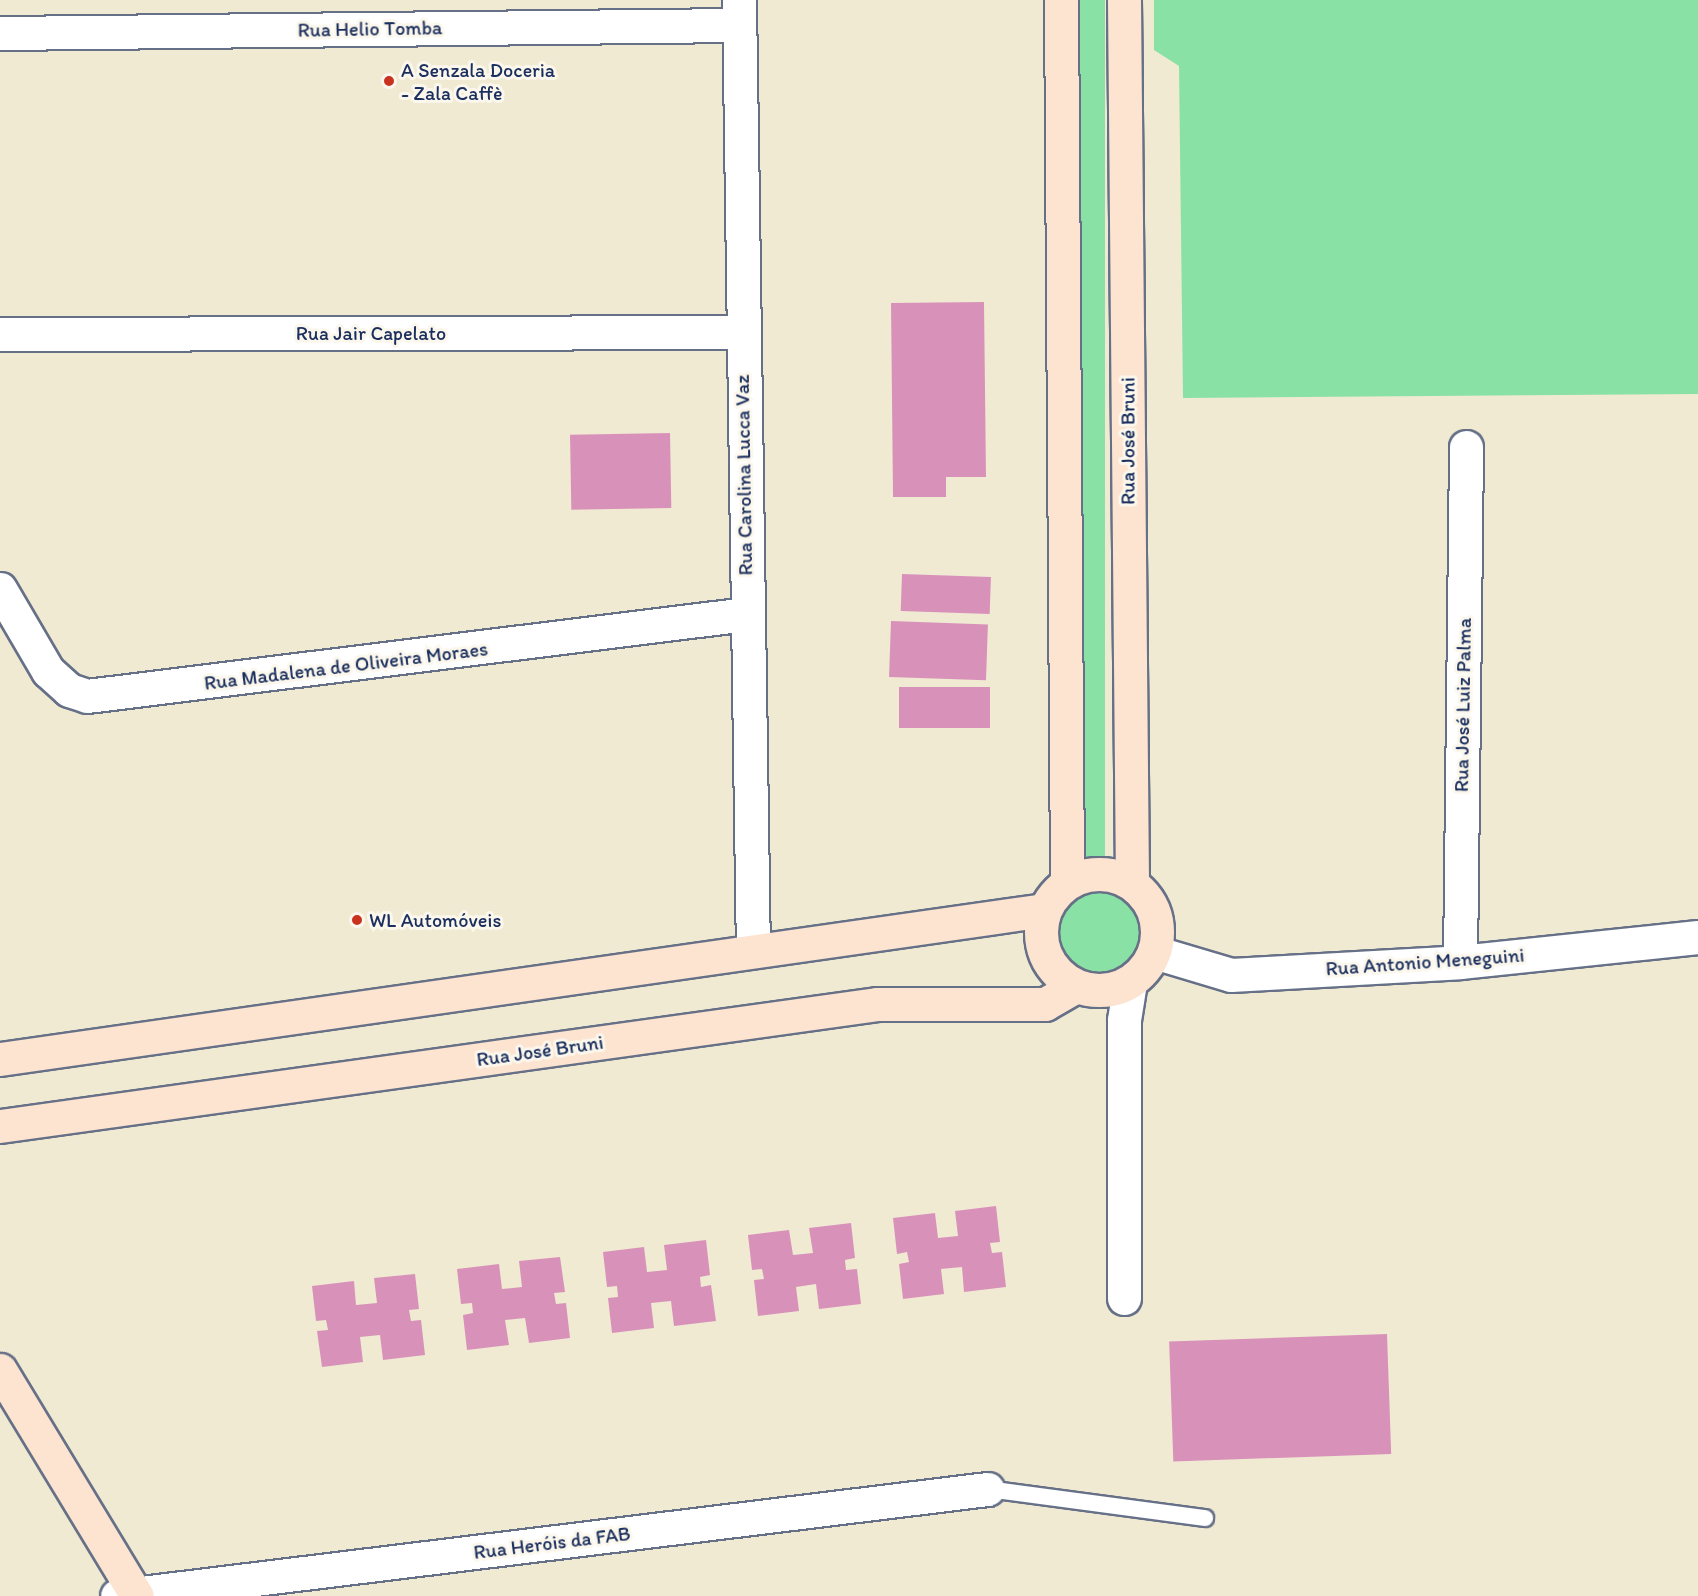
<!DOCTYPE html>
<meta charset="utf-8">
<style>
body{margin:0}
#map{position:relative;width:1698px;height:1596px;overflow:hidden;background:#f0ead2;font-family:Itim,sans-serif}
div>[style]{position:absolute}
.green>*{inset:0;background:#8ae1a5;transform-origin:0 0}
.round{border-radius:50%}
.building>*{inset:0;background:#d892ba;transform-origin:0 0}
.roads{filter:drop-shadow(2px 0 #667087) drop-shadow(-2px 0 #667087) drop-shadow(0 2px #667087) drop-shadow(0 -2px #667087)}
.lane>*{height:16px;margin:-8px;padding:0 8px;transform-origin:8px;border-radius:8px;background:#fff}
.street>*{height:33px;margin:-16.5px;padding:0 16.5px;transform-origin:16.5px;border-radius:16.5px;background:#fff}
.secondary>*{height:33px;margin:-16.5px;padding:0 16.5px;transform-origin:16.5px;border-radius:16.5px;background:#fde4d1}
.secondary>.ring{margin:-16.5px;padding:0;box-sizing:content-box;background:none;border:33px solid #fde4d1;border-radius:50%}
.dots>*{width:16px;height:16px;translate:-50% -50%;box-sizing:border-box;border:3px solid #fbf7ec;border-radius:50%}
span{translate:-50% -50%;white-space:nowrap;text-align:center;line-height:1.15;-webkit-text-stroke:6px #fbf7ec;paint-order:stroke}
.street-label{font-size:20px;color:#1b2f5e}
.poi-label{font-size:20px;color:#1b2f5e}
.left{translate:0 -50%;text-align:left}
</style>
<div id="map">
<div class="green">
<i style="left:1080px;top:0;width:25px;height:864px"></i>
<i style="clip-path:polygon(1154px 0,1698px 0,1698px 394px,1183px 398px,1179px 66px,1154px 50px)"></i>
<i class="round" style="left:1057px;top:891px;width:84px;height:84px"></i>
</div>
<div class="building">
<i style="clip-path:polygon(984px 302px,986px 477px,946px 477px,946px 497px,893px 497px,891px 303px)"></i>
<i style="left:670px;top:433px;width:75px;height:100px;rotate:89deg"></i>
<i style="left:902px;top:574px;width:89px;height:37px;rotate:2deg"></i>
<i style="left:891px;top:621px;width:97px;height:56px;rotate:2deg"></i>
<i style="left:899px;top:687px;width:91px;height:41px"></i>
<i style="clip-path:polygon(996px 1206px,1000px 1242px,990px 1243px,992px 1253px,1002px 1252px,1006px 1287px,964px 1292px,962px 1267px,941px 1269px,944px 1294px,903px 1299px,899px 1264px,909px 1262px,907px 1252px,897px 1254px,893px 1218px,935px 1213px,938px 1238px,958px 1236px,955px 1211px)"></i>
<i style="clip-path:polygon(851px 1223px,855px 1258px,845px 1260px,846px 1270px,857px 1269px,861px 1304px,819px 1309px,816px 1284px,796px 1287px,799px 1311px,758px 1316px,754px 1280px,764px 1279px,762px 1269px,752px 1270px,748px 1235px,789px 1230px,793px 1255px,813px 1253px,809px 1228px)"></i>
<i style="clip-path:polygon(706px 1240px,710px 1275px,700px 1277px,701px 1287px,711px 1285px,716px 1321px,674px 1326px,671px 1301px,651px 1303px,654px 1328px,612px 1333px,608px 1298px,618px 1297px,617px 1286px,607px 1287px,603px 1252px,644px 1247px,647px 1272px,667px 1270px,664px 1245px)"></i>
<i style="clip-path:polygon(560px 1257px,565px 1292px,554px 1293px,556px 1304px,566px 1303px,570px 1338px,529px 1343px,525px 1318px,505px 1320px,509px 1345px,467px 1350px,463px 1315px,473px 1313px,472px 1303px,461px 1304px,457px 1269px,499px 1264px,502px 1289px,522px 1287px,519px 1261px)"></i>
<i style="clip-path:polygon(415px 1274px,419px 1309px,409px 1310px,411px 1321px,421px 1320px,425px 1355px,383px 1360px,380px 1335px,360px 1337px,363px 1362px,322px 1367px,317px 1331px,328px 1330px,326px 1320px,316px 1321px,312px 1286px,354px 1281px,356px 1305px,377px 1303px,374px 1278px)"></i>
<i style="left:1387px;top:1334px;width:120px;height:218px;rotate:88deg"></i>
</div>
<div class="roads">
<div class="lane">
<i style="left:987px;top:1489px;width:220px;rotate:7.6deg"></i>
</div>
<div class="street">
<i style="left:739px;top:0;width:950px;rotate:89.16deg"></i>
<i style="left:0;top:33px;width:739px;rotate:-0.62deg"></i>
<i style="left:0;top:334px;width:743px;rotate:-0.15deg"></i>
<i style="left:0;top:589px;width:95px;rotate:59.7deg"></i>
<i style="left:48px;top:671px;width:28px;rotate:42deg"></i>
<i style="left:69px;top:690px;width:19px;rotate:18deg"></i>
<i style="left:87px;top:696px;width:664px;rotate:-7.09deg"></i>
<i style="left:1154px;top:952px;width:80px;rotate:16.6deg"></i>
<i style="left:1231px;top:975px;width:229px;rotate:-3.2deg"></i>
<i style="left:1460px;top:962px;width:239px;rotate:-6deg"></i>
<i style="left:1460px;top:962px;width:515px;rotate:-89.33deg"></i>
<i style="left:1124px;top:1298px;width:278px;rotate:-90deg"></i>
<i style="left:1124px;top:1020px;width:38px;rotate:-81deg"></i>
<i style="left:117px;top:1596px;width:877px;rotate:-7.01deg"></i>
</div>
<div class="secondary">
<i style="left:1061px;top:0;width:882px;rotate:89.61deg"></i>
<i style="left:1124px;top:0;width:883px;rotate:89.48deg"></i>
<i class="ring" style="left:1041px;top:874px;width:83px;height:83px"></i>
<i style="left:0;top:1059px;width:1055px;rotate:-8.12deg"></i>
<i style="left:0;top:1126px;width:885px;rotate:-7.92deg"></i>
<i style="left:877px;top:1004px;width:168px"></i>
<i style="left:1045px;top:1004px;width:36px;rotate:-30deg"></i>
<i style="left:0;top:1370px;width:264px;rotate:58.8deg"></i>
</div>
</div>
<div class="dots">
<i style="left:389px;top:81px;background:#c8321e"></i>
<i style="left:357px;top:920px;background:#c8321e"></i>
</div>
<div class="street-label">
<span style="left:370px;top:29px;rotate:-1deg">Rua Helio Tomba</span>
<span style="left:371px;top:333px">Rua Jair Capelato</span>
<span style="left:1128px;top:441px;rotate:-90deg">Rua José Bruni</span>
<span style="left:744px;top:475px;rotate:-91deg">Rua Carolina Lucca Vaz</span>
<span style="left:346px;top:666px;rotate:-7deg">Rua Madalena de Oliveira Moraes</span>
<span style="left:1463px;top:705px;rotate:-89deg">Rua José Luiz Palma</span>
<span style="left:1425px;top:962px;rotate:-4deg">Rua Antonio Meneguini</span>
<span style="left:540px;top:1051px;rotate:-8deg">Rua José Bruni</span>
<span style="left:552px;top:1543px;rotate:-7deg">Rua Heróis da FAB</span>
</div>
<div class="poi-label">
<span class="left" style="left:401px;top:82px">A Senzala Doceria<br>- Zala Caffè</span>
<span class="left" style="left:369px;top:920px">WL Automóveis</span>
</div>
</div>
